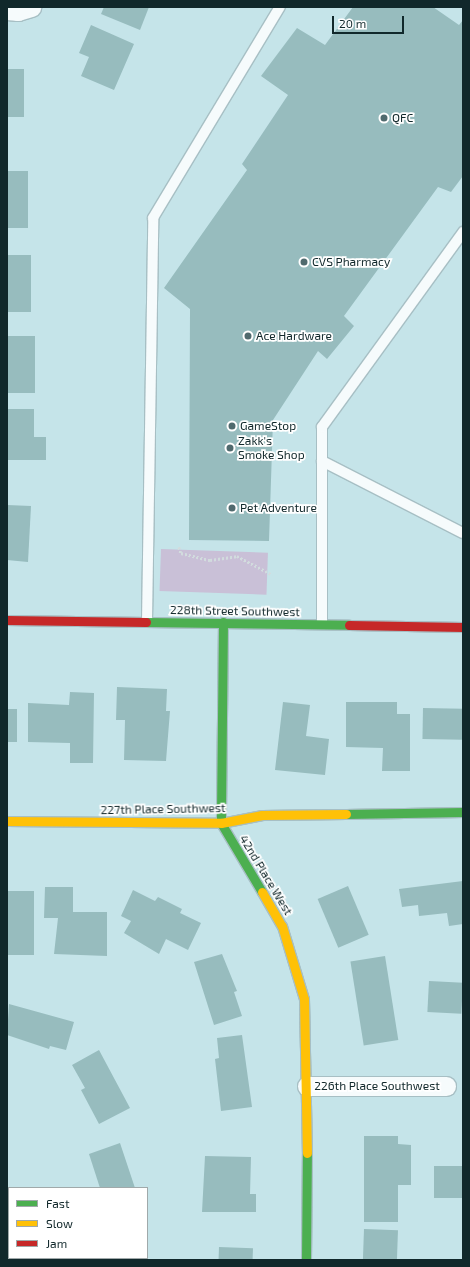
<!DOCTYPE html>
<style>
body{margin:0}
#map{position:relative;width:470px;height:1267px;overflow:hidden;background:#c5e4e9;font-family:"Exo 2",sans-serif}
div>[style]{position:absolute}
.green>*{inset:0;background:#c9c0d7;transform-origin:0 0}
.building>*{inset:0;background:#97bcbe;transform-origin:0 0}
.path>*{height:2.5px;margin-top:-1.25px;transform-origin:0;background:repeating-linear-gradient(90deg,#d2dcde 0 2px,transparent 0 4px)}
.roads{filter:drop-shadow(1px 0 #a7bfc4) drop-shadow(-1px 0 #a7bfc4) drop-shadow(0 1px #a7bfc4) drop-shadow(0 -1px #a7bfc4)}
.lane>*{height:10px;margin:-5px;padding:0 5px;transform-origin:5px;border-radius:5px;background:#f6fbfc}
.street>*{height:19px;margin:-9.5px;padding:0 9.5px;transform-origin:9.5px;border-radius:9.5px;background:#f6fbfc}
.fast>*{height:9px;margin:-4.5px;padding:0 4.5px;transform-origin:4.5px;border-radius:4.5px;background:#4caf50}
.slow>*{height:9px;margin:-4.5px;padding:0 4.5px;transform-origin:4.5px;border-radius:4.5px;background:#ffc107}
.jam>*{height:9px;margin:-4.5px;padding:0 4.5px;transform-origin:4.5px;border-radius:4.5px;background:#c62828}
.dots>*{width:11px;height:11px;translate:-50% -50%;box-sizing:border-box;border:2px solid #fff;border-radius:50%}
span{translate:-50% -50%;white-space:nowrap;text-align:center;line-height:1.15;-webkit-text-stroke:3.5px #fff;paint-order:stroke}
.poi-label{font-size:12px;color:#11282b}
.left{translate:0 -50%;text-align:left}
.street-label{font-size:12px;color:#11282b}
.frame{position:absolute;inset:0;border:8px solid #11282b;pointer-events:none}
.legend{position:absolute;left:8px;top:1187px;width:140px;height:72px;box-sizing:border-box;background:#fff;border:1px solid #a0a9aa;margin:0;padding:5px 7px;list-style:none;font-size:12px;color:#11282b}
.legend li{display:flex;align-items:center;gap:8px;height:20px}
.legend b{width:20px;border:1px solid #a0a9aa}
.scale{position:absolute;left:332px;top:16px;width:72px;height:18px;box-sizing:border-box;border:2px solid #11282b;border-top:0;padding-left:5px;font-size:12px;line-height:14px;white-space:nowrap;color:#11282b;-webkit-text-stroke:3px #fff;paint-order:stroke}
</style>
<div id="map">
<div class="green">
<i style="left:161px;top:549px;width:107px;height:42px;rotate:2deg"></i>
</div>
<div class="building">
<i style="clip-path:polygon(104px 7px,149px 7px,140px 30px,101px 14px)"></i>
<i style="clip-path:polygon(353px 7px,433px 7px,459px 25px,463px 20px,463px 176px,451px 192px,438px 187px,344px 316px,354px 326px,327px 359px,318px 351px,273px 420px,269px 541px,189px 540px,190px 309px,164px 288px,247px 170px,242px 164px,288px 95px,261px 76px,297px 28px,325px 45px)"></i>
<i style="clip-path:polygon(91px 25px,134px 44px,114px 90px,81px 76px,89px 57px,79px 53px)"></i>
<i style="left:7px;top:69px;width:17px;height:48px"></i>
<i style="left:7px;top:171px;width:21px;height:57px"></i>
<i style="left:7px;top:255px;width:24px;height:57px"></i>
<i style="left:7px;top:336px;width:28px;height:57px"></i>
<i style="clip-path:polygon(7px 409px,34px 409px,34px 437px,46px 437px,46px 460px,7px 460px)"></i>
<i style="clip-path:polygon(7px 505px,31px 506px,28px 562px,7px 560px)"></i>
<i style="clip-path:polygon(117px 687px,167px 689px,166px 711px,170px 711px,166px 761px,124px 760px,125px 720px,116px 720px)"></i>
<i style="clip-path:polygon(70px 692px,94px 693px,93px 763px,70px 763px,70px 743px,28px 742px,28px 703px,69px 705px)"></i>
<i style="clip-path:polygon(283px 702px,310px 705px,306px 736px,329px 739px,325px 775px,275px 770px)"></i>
<i style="clip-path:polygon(346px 702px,397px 702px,397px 714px,410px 714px,410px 771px,382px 771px,383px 748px,346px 747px)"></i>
<i style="left:423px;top:708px;width:40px;height:31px;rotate:1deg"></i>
<i style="left:7px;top:709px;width:10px;height:33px"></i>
<i style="clip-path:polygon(463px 881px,463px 924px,449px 926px,447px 913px,419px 916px,418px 905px,402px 907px,399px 889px)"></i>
<i style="left:348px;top:886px;width:53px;height:33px;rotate:67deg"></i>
<i style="clip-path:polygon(45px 887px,73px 887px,73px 912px,107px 912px,107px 956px,54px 954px,58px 918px,44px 918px)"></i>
<i style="clip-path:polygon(133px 890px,155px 901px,158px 897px,182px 909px,180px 913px,201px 923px,188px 950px,166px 939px,159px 954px,124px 933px,131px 921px,121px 916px)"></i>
<i style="left:7px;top:891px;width:27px;height:64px"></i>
<i style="clip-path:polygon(222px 954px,237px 991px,234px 992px,242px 1016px,214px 1025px,194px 962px)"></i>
<i style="left:385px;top:956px;width:85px;height:35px;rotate:81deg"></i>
<i style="left:429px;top:981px;width:34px;height:31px;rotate:3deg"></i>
<i style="clip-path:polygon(9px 1004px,74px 1022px,66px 1050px,50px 1046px,49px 1049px,7px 1035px)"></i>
<i style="clip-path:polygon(242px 1035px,252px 1107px,221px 1111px,215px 1059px,219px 1058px,217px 1038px)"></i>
<i style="clip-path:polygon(99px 1050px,130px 1108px,99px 1124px,81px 1090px,85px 1088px,72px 1065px)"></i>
<i style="clip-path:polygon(364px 1136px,398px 1136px,398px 1144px,411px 1145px,411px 1185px,398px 1185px,398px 1222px,364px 1222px)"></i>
<i style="clip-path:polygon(120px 1143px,135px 1188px,100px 1188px,89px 1154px)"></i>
<i style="clip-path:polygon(205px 1156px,251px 1157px,250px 1194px,256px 1194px,256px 1212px,202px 1212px)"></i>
<i style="left:463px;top:1166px;width:32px;height:29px;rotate:90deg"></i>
<i style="left:364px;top:1229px;width:34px;height:31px;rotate:2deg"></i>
<i style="left:219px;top:1247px;width:34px;height:13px;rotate:2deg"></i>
<i style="left:101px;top:1258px;width:33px;height:2px"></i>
</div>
<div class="path">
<i style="left:179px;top:547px;width:6px;rotate:72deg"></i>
<i style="left:181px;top:553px;width:30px;rotate:14deg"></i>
<i style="left:210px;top:560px;width:27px;rotate:-8deg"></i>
<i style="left:237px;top:556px;width:40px;rotate:28deg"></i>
</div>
<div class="roads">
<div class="lane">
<i style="left:322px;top:461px;width:158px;rotate:27.1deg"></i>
<i style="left:147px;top:621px;width:403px;rotate:-89.1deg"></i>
<i style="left:153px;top:218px;width:246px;rotate:-59deg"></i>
<i style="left:322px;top:624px;width:197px;rotate:-90deg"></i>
<i style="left:322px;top:427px;width:241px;rotate:-54.1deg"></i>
</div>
<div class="street">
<i style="left:7px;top:10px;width:11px;rotate:5deg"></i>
<i style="left:18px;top:11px;width:14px;rotate:-17deg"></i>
<i style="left:307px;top:1086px;width:139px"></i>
<i style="left:7px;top:1215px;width:3px;rotate:45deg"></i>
<i style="left:40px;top:1258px;width:2px;rotate:63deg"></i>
</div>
<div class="fast">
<i style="left:146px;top:622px;width:203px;rotate:0.8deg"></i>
<i style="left:223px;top:622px;width:201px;rotate:90.6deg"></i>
<i style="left:221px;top:823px;width:80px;rotate:59.3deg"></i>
<i style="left:346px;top:814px;width:117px;rotate:-1deg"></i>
<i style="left:306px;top:1260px;width:107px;rotate:-89.5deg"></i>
</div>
<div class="slow">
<i style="left:7px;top:821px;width:214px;rotate:0.5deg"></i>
<i style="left:221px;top:823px;width:42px;rotate:-11deg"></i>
<i style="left:262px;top:815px;width:84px;rotate:-0.7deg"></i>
<i style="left:262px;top:892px;width:39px;rotate:60deg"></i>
<i style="left:282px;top:926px;width:76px;rotate:73.2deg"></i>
<i style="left:304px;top:999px;width:154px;rotate:88.9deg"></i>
</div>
<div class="jam">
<i style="left:7px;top:620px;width:139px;rotate:0.8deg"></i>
<i style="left:349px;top:625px;width:114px;rotate:1deg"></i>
</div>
</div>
<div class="dots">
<i style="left:384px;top:118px;background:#506a6e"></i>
<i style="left:304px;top:262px;background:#506a6e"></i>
<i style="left:248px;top:336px;background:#506a6e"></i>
<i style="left:232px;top:426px;background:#506a6e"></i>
<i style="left:230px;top:448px;background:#506a6e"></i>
<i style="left:232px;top:508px;background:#506a6e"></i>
</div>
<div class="poi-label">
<span class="left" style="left:392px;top:118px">QFC</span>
<span class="left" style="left:312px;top:262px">CVS Pharmacy</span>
<span class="left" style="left:256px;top:336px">Ace Hardware</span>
<span class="left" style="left:240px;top:426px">GameStop</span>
<span class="left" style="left:238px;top:448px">Zakk's<br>Smoke Shop</span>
<span class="left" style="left:240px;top:508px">Pet Adventure</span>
</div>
<div class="street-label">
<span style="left:235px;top:611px;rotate:1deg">228th Street Southwest</span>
<span style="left:163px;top:809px;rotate:-1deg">227th Place Southwest</span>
<span style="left:266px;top:875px;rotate:59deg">42nd Place West</span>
<span style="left:377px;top:1086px">226th Place Southwest</span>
</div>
<div class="frame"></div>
<ul class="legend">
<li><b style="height:5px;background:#4caf50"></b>Fast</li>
<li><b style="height:5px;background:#ffc107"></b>Slow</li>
<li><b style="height:5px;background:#c62828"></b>Jam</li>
</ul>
<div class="scale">20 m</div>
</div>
